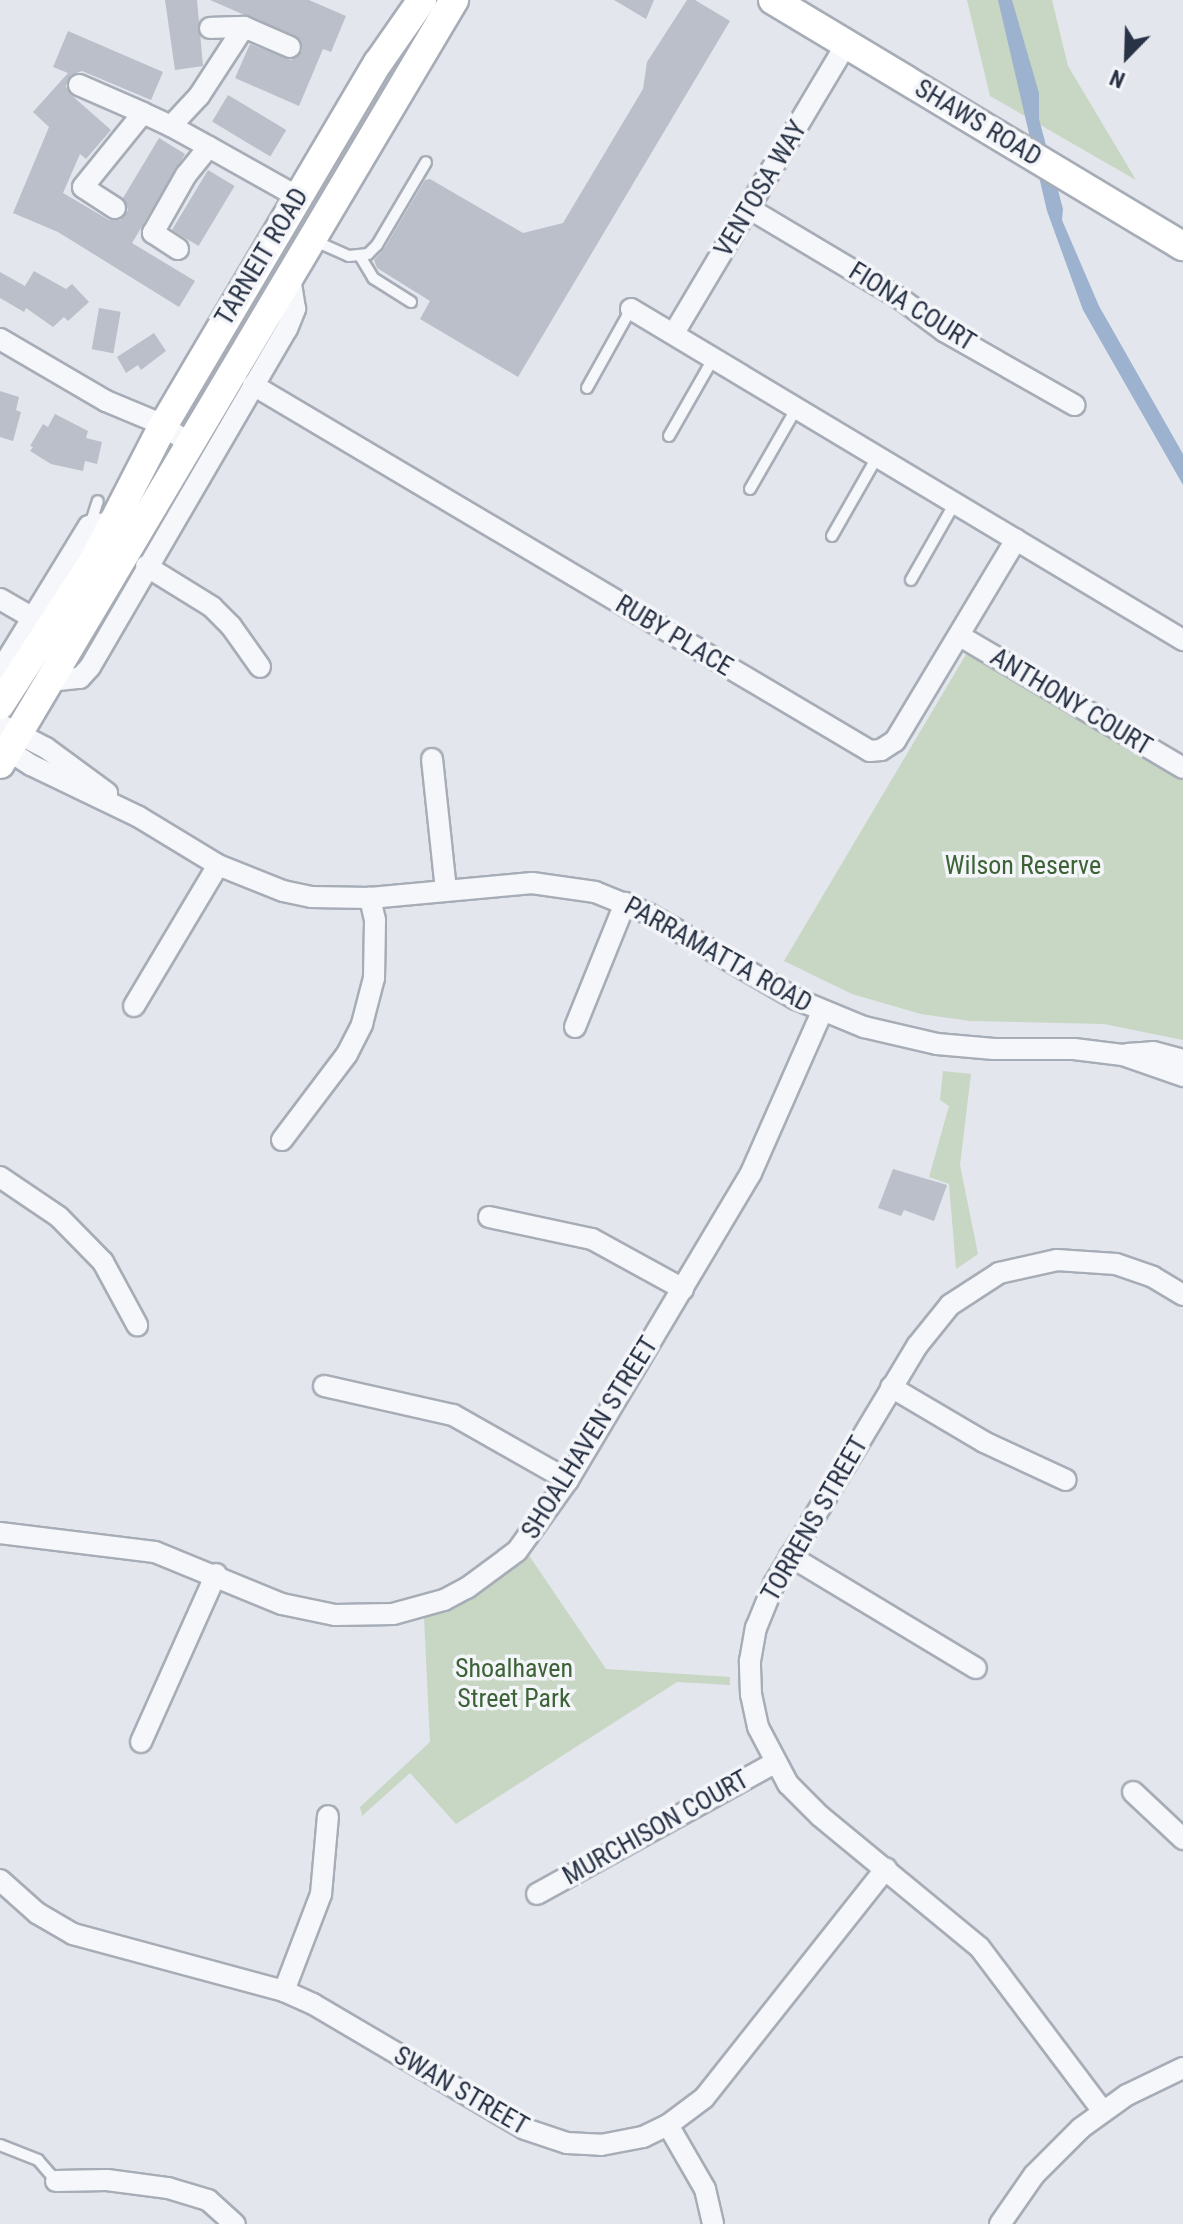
<!DOCTYPE html>
<style>
body{margin:0}
#map{position:relative;width:1183px;height:2224px;overflow:hidden;background:#e3e6ec;font-family:"Roboto Condensed",sans-serif}
div>[style]{position:absolute}
.green>*{inset:0;background:#c8d6c4}
.water>*{inset:0;background:#9cb2ce}
.building>*{inset:0;background:#babfca;transform-origin:0 0}
.roads{filter:drop-shadow(2px 0 #a7adb7) drop-shadow(-2px 0 #a7adb7) drop-shadow(0 2px #a7adb7) drop-shadow(0 -2px #a7adb7)}
.lane>*{height:10px;margin:-5px;padding:0 5px;transform-origin:5px;border-radius:5px;background:#f6f7fa}
.street>*{height:20px;margin:-10px;padding:0 10px;transform-origin:10px;border-radius:10px;background:#f6f7fa}
.secondary>*{height:28px;margin:-14px;padding:0 14px;transform-origin:14px;border-radius:14px;background:#fff}
span{translate:-50% -50%;white-space:nowrap;text-align:center;line-height:1.15;-webkit-text-stroke:7px #f3f5f9;paint-order:stroke}
.street-label{font-size:26px;color:#293346}
.park-label{font-size:26px;color:#3c6236}
.north{position:absolute;left:1087px;top:16px;width:80px;height:80px;-webkit-text-stroke:6px #f3f5f9;paint-order:stroke;rotate:203deg;font-size:22px;font-weight:700;line-height:32px;text-align:center;color:#293346}
.north::after{content:'';display:block;margin:auto;width:28px;height:36px;background:#293346;clip-path:polygon(50% 0,100% 100%,50% 72%,0 100%)}
</style>
<div id="map">
<div class="green">
<i style="clip-path:polygon(967px 0,1052px 0,1068px 66px,1136px 180px,990px 96px)"></i>
<i style="clip-path:polygon(968px 651px,1183px 779px,1183px 1040px,1104px 1024px,970px 1021px,921px 1014px,852px 994px,784px 961px)"></i>
<i style="clip-path:polygon(943px 1071px,971px 1074px,960px 1165px,978px 1254px,956px 1269px,949px 1184px,929px 1177px,949px 1106px,940px 1100px)"></i>
<i style="clip-path:polygon(528px 1554px,606px 1669px,730px 1677px,730px 1685px,677px 1682px,456px 1824px,410px 1773px,362px 1816px,360px 1807px,430px 1742px,424px 1617px,468px 1599px)"></i>
</div>
<div class="water">
<i style="clip-path:polygon(998px 0,1012px 0,1039px 93px,1039px 119px,1063px 209px,1062px 220px,1099px 306px,1183px 454px,1183px 485px,1083px 310px,1047px 211px)"></i>
</div>
<div class="building">
<i style="clip-path:polygon(165px 0,197px 0,203px 66px,175px 70px)"></i>
<i style="clip-path:polygon(210px 0,309px 0,346px 16px,331px 52px,323px 49px,299px 106px,235px 78px,250px 44px,291px 60px,302px 51px,300px 39px)"></i>
<i style="clip-path:polygon(614px 0,654px 0,646px 19px)"></i>
<i style="clip-path:polygon(687px 0,695px 0,730px 21px,518px 377px,420px 319px,430px 301px,377px 268px,374px 260px,384px 249px,425px 180px,430px 179px,523px 233px,563px 223px,643px 89px,647px 62px)"></i>
<i style="clip-path:polygon(68px 31px,163px 72px,151px 100px,82px 71px,71px 75px,66px 86px,69px 93px,111px 130px,86px 159px,80px 154px,63px 193px,109px 220px,120px 220px,128px 210px,123px 198px,159px 138px,185px 154px,132px 243px,195px 281px,179px 307px,58px 232px,13px 213px,49px 127px,33px 112px,68px 73px,53px 67px)"></i>
<i style="left:228px;top:95px;width:68px;height:31px;rotate:31deg"></i>
<i style="left:208px;top:170px;width:31px;height:70px;rotate:31deg"></i>
<i style="clip-path:polygon(34px 271px,66px 289px,72px 284px,89px 302px,68px 321px,64px 317px,53px 327px,26px 308px,24px 312px,0 298px,0 272px,25px 286px)"></i>
<i style="left:99px;top:308px;width:22px;height:42px;rotate:10deg"></i>
<i style="clip-path:polygon(154px 333px,166px 351px,141px 370px,138px 365px,126px 373px,117px 357px)"></i>
<i style="clip-path:polygon(0 391px,19px 397px,16px 410px,21px 412px,13px 441px,0 437px)"></i>
<i style="clip-path:polygon(55px 414px,88px 431px,86px 438px,102px 442px,97px 464px,85px 461px,83px 471px,51px 464px,30px 451px,33px 447px,30px 446px,43px 424px,48px 427px)"></i>
<i style="clip-path:polygon(893px 1169px,947px 1185px,934px 1221px,904px 1210px,901px 1216px,878px 1208px)"></i>
</div>
<div class="roads">
<div class="lane">
<i style="left:315px;top:241px;width:37px;rotate:24deg"></i>
<i style="left:349px;top:256px;width:19px;rotate:-6deg"></i>
<i style="left:368px;top:254px;width:13px;rotate:-45deg"></i>
<i style="left:377px;top:245px;width:96px;rotate:-59.4deg"></i>
<i style="left:360px;top:256px;width:26px;rotate:59deg"></i>
<i style="left:373px;top:278px;width:45px;rotate:32.3deg"></i>
<i style="left:587px;top:388px;width:90px;rotate:-60.9deg"></i>
<i style="left:669px;top:436px;width:89px;rotate:-60.3deg"></i>
<i style="left:750px;top:489px;width:92px;rotate:-60.1deg"></i>
<i style="left:90px;top:525px;width:25px;rotate:-72deg"></i>
<i style="left:832px;top:536px;width:91px;rotate:-60.3deg"></i>
<i style="left:911px;top:580px;width:89px;rotate:-60.3deg"></i>
<i style="left:0;top:2145px;width:41px;rotate:21.5deg"></i>
<i style="left:38px;top:2160px;width:28px;rotate:49deg"></i>
</div>
<div class="street">
<i style="left:210px;top:28px;width:34px;rotate:-2deg"></i>
<i style="left:79px;top:85px;width:70px;rotate:23.6deg"></i>
<i style="left:209px;top:147px;width:43px;rotate:-151.1deg"></i>
<i style="left:171px;top:126px;width:41px;rotate:-47deg"></i>
<i style="left:199px;top:96px;width:82px;rotate:-56.9deg"></i>
<i style="left:244px;top:27px;width:50px;rotate:23.5deg"></i>
<i style="left:115px;top:208px;width:38px;rotate:-147deg"></i>
<i style="left:83px;top:187px;width:95px;rotate:-51deg"></i>
<i style="left:143px;top:113px;width:31px;rotate:25deg"></i>
<i style="left:750px;top:209px;width:176px;rotate:30.8deg"></i>
<i style="left:901px;top:299px;width:54px;rotate:36.7deg"></i>
<i style="left:944px;top:331px;width:150px;rotate:29.6deg"></i>
<i style="left:178px;top:249px;width:30px;rotate:-147deg"></i>
<i style="left:153px;top:233px;width:67px;rotate:-60.4deg"></i>
<i style="left:186px;top:175px;width:36px;rotate:-51deg"></i>
<i style="left:209px;top:147px;width:102px;rotate:29.3deg"></i>
<i style="left:631px;top:309px;width:644px;rotate:30.95deg"></i>
<i style="left:674px;top:333px;width:336px;rotate:-59.2deg"></i>
<i style="left:0;top:339px;width:123px;rotate:30.3deg"></i>
<i style="left:106px;top:401px;width:52px;rotate:22.6deg"></i>
<i style="left:154px;top:421px;width:44px;rotate:31.2deg"></i>
<i style="left:253px;top:385px;width:717px;rotate:30.68deg"></i>
<i style="left:870px;top:751px;width:11px;rotate:-5deg"></i>
<i style="left:881px;top:750px;width:17px;rotate:-33deg"></i>
<i style="left:895px;top:741px;width:235px;rotate:-59deg"></i>
<i style="left:146px;top:566px;width:78px;rotate:31.8deg"></i>
<i style="left:212px;top:607px;width:27px;rotate:45deg"></i>
<i style="left:231px;top:626px;width:50px;rotate:54.7deg"></i>
<i style="left:0;top:599px;width:38px;rotate:30deg"></i>
<i style="left:960px;top:636px;width:259px;rotate:30.6deg"></i>
<i style="left:0;top:671px;width:170px;rotate:-58.5deg"></i>
<i style="left:89px;top:526px;width:26px;rotate:-11deg"></i>
<i style="left:49px;top:681px;width:31px;rotate:-6deg"></i>
<i style="left:80px;top:678px;width:15px;rotate:-48deg"></i>
<i style="left:90px;top:667px;width:391px;rotate:-59.8deg"></i>
<i style="left:287px;top:329px;width:22px;rotate:-68deg"></i>
<i style="left:295px;top:309px;width:32px;rotate:-99deg"></i>
<i style="left:0;top:724px;width:52px;rotate:27.6deg"></i>
<i style="left:46px;top:748px;width:76px;rotate:36.4deg"></i>
<i style="left:0;top:745px;width:37px;rotate:33deg"></i>
<i style="left:31px;top:765px;width:120px;rotate:25.7deg"></i>
<i style="left:139px;top:817px;width:92px;rotate:31.3deg"></i>
<i style="left:218px;top:865px;width:70px;rotate:21.8deg"></i>
<i style="left:283px;top:891px;width:29px;rotate:12deg"></i>
<i style="left:311px;top:897px;width:59px;rotate:1deg"></i>
<i style="left:370px;top:898px;width:163px;rotate:-5.3deg"></i>
<i style="left:532px;top:883px;width:64px;rotate:8.1deg"></i>
<i style="left:595px;top:892px;width:56px;rotate:22deg"></i>
<i style="left:647px;top:913px;width:172px;rotate:30deg"></i>
<i style="left:796px;top:999px;width:74px;rotate:22.4deg"></i>
<i style="left:864px;top:1027px;width:75px;rotate:13.1deg"></i>
<i style="left:937px;top:1044px;width:57px;rotate:5deg"></i>
<i style="left:994px;top:1049px;width:80px"></i>
<i style="left:1074px;top:1049px;width:49px;rotate:7deg"></i>
<i style="left:1123px;top:1055px;width:64px;rotate:19.3deg"></i>
<i style="left:432px;top:759px;width:132px;rotate:83.9deg"></i>
<i style="left:134px;top:1006px;width:164px;rotate:-59.2deg"></i>
<i style="left:575px;top:1027px;width:134px;rotate:-68deg"></i>
<i style="left:1127px;top:1054px;width:26px;rotate:-4deg"></i>
<i style="left:1153px;top:1052px;width:31px;rotate:15deg"></i>
<i style="left:282px;top:1140px;width:108px;rotate:-52.9deg"></i>
<i style="left:347px;top:1054px;width:34px;rotate:-63deg"></i>
<i style="left:362px;top:1024px;width:48px;rotate:-75.4deg"></i>
<i style="left:374px;top:978px;width:58px;rotate:-89deg"></i>
<i style="left:375px;top:920px;width:23px;rotate:-103deg"></i>
<i style="left:0;top:1177px;width:71px;rotate:34.1deg"></i>
<i style="left:59px;top:1217px;width:63px;rotate:45.6deg"></i>
<i style="left:103px;top:1262px;width:72px;rotate:61.6deg"></i>
<i style="left:489px;top:1217px;width:105px;rotate:12.1deg"></i>
<i style="left:592px;top:1239px;width:104px;rotate:28.8deg"></i>
<i style="left:324px;top:1386px;width:132px;rotate:12.7deg"></i>
<i style="left:453px;top:1415px;width:132px;rotate:29.5deg"></i>
<i style="left:891px;top:1387px;width:108px;rotate:30.6deg"></i>
<i style="left:984px;top:1442px;width:90px;rotate:24.9deg"></i>
<i style="left:0;top:1533px;width:156px;rotate:7deg"></i>
<i style="left:155px;top:1552px;width:137px;rotate:22.3deg"></i>
<i style="left:282px;top:1604px;width:54px;rotate:11.7deg"></i>
<i style="left:335px;top:1615px;width:58px;rotate:-1deg"></i>
<i style="left:393px;top:1614px;width:53px;rotate:-15.4deg"></i>
<i style="left:444px;top:1600px;width:26px;rotate:-28deg"></i>
<i style="left:467px;top:1588px;width:62px;rotate:-36.5deg"></i>
<i style="left:517px;top:1551px;width:87px;rotate:-54.3deg"></i>
<i style="left:568px;top:1480px;width:357px;rotate:-59.2deg"></i>
<i style="left:751px;top:1173px;width:176px;rotate:-66.2deg"></i>
<i style="left:790px;top:1556px;width:217px;rotate:31.1deg"></i>
<i style="left:141px;top:1742px;width:184px;rotate:-65.9deg"></i>
<i style="left:1133px;top:1792px;width:69px;rotate:43.2deg"></i>
<i style="left:0;top:1880px;width:50px;rotate:41.7deg"></i>
<i style="left:37px;top:1913px;width:42px;rotate:30.3deg"></i>
<i style="left:73px;top:1934px;width:219px;rotate:15.1deg"></i>
<i style="left:284px;top:1991px;width:32px;rotate:24deg"></i>
<i style="left:313px;top:2004px;width:246px;rotate:30.5deg"></i>
<i style="left:525px;top:2129px;width:44px;rotate:18.4deg"></i>
<i style="left:567px;top:2143px;width:34px;rotate:3deg"></i>
<i style="left:601px;top:2145px;width:43px;rotate:-10.8deg"></i>
<i style="left:643px;top:2137px;width:28px;rotate:-26deg"></i>
<i style="left:668px;top:2125px;width:45px;rotate:-36.9deg"></i>
<i style="left:704px;top:2098px;width:293px;rotate:-51.6deg"></i>
<i style="left:537px;top:1894px;width:271px;rotate:-28.9deg"></i>
<i style="left:284px;top:1991px;width:104px;rotate:-69.1deg"></i>
<i style="left:321px;top:1894px;width:78px;rotate:-84.9deg"></i>
<i style="left:1102px;top:2110px;width:204px;rotate:-127deg"></i>
<i style="left:979px;top:1947px;width:206px;rotate:-140.5deg"></i>
<i style="left:820px;top:1816px;width:45px;rotate:-135deg"></i>
<i style="left:788px;top:1784px;width:64px;rotate:-117.8deg"></i>
<i style="left:758px;top:1727px;width:33px;rotate:-102deg"></i>
<i style="left:751px;top:1695px;width:34px;rotate:-92deg"></i>
<i style="left:750px;top:1661px;width:34px;rotate:-80deg"></i>
<i style="left:756px;top:1628px;width:48px;rotate:-67.8deg"></i>
<i style="left:774px;top:1584px;width:278px;rotate:-59deg"></i>
<i style="left:917px;top:1346px;width:53px;rotate:-51.2deg"></i>
<i style="left:950px;top:1305px;width:59px;rotate:-33.1deg"></i>
<i style="left:999px;top:1273px;width:59px;rotate:-12.6deg"></i>
<i style="left:1057px;top:1260px;width:59px;rotate:3.9deg"></i>
<i style="left:1116px;top:1264px;width:39px;rotate:19deg"></i>
<i style="left:1153px;top:1277px;width:35px;rotate:31deg"></i>
<i style="left:668px;top:2125px;width:74px;rotate:60deg"></i>
<i style="left:705px;top:2189px;width:36px;rotate:77deg"></i>
<i style="left:56px;top:2181px;width:51px;rotate:-1.1deg"></i>
<i style="left:107px;top:2180px;width:62px;rotate:7.5deg"></i>
<i style="left:168px;top:2188px;width:42px;rotate:16.7deg"></i>
<i style="left:208px;top:2200px;width:36px;rotate:42deg"></i>
<i style="left:1000px;top:2224px;width:60px;rotate:-55.2deg"></i>
<i style="left:1034px;top:2175px;width:66px;rotate:-45deg"></i>
<i style="left:1081px;top:2128px;width:57px;rotate:-35.7deg"></i>
<i style="left:1127px;top:2095px;width:62px;rotate:-25.7deg"></i>
</div>
<div class="secondary">
<i style="left:773px;top:0;width:478px;rotate:31deg"></i>
<i style="left:0;top:705px;width:173px;rotate:-57deg"></i>
<i style="left:94px;top:560px;width:151px;rotate:-62.8deg"></i>
<i style="left:163px;top:426px;width:422px;rotate:-59.4deg"></i>
<i style="left:378px;top:63px;width:77px;rotate:-55.1deg"></i>
<i style="left:0;top:764px;width:889px;rotate:-59.28deg"></i>
</div>
</div>
<div class="street-label">
<span style="left:978px;top:123px;rotate:31deg">SHAWS ROAD</span>
<span style="left:761px;top:189px;rotate:-59deg">VENTOSA WAY</span>
<span style="left:262px;top:257px;rotate:-59deg">TARNEIT ROAD</span>
<span style="left:912px;top:307px;rotate:32deg">FIONA COURT</span>
<span style="left:674px;top:636px;rotate:31deg">RUBY PLACE</span>
<span style="left:1071px;top:702px;rotate:31deg">ANTHONY COURT</span>
<span style="left:718px;top:955px;rotate:29deg">PARRAMATTA ROAD</span>
<span style="left:590px;top:1438px;rotate:-58deg">SHOALHAVEN STREET</span>
<span style="left:815px;top:1519px;rotate:-60deg">TORRENS STREET</span>
<span style="left:656px;top:1828px;rotate:-29deg">MURCHISON COURT</span>
<span style="left:461px;top:2091px;rotate:30deg">SWAN STREET</span>
</div>
<div class="park-label">
<span style="left:1023px;top:866px">Wilson Reserve</span>
<span style="left:514px;top:1684px">Shoalhaven<br>Street Park</span>
</div>
<div class="north">N</div>
</div>
